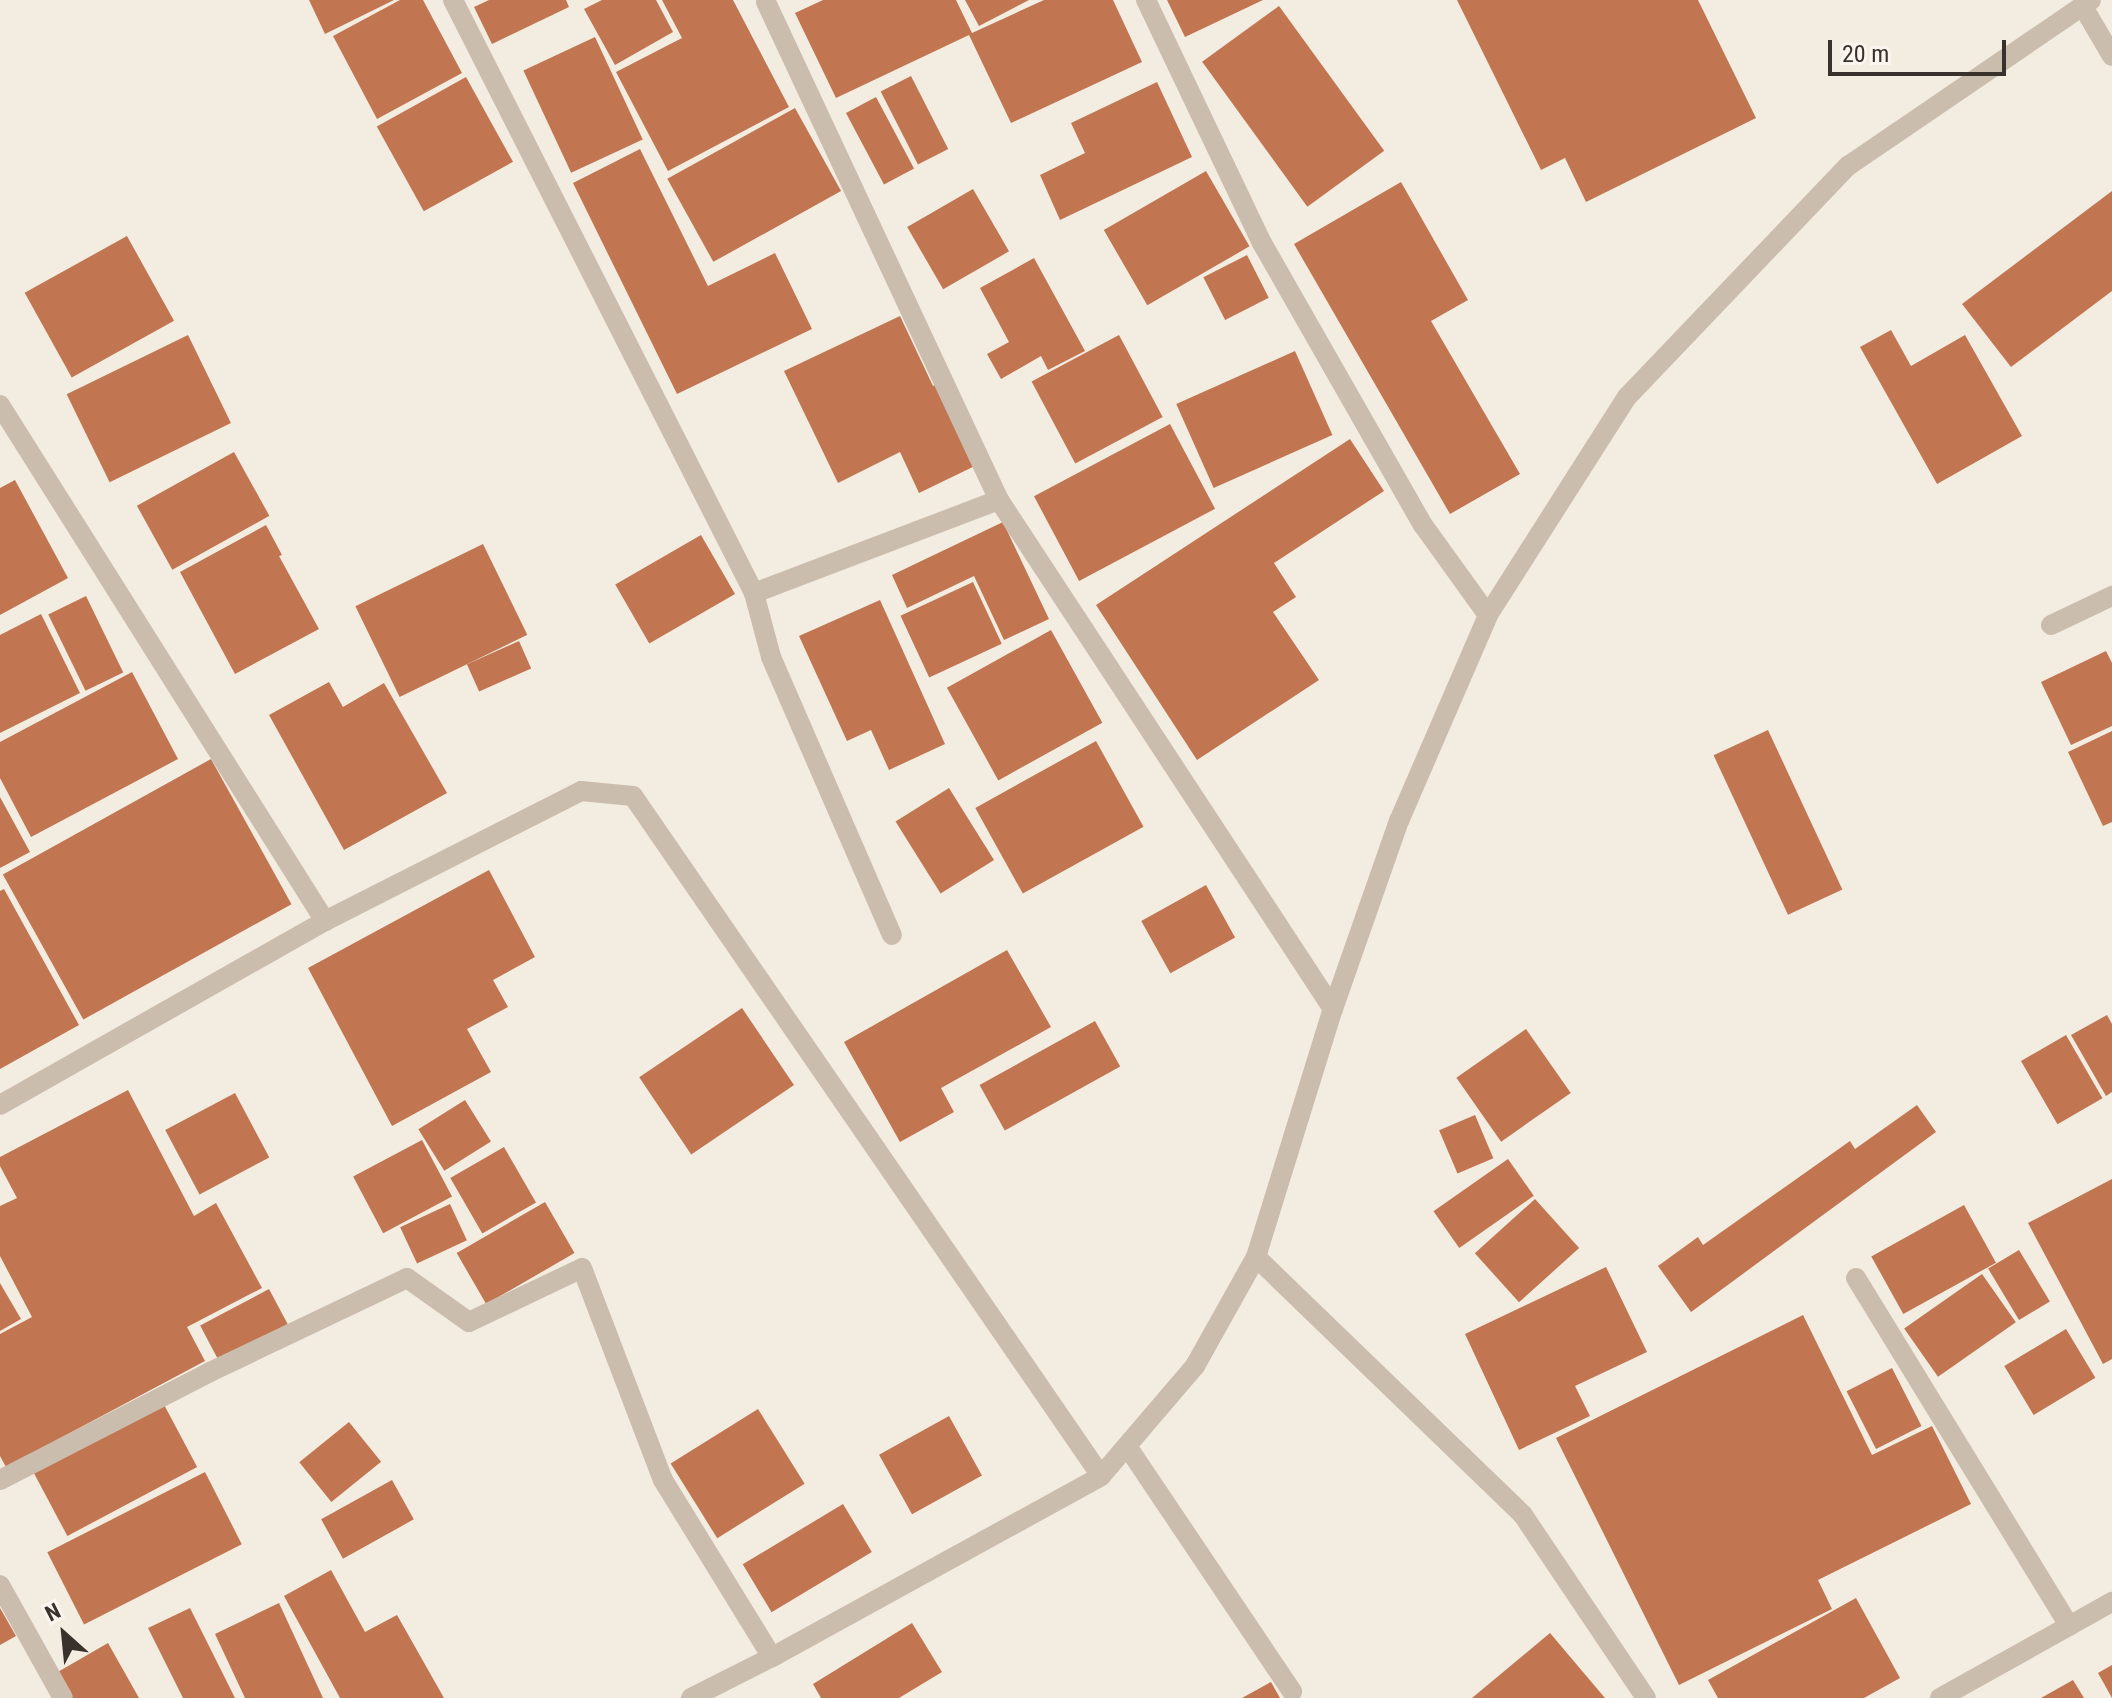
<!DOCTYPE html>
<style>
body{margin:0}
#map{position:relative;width:2112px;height:1698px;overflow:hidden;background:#f3ece1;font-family:"Roboto Condensed",sans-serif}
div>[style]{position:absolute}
.building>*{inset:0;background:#c17651;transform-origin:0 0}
.street>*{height:20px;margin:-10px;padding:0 10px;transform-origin:10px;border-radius:10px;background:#cbbdad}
span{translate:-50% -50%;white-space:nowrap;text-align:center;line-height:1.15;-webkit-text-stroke:7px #faf5ee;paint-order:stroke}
.north{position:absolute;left:24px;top:1594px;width:80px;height:80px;-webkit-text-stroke:6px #faf5ee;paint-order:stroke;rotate:333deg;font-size:22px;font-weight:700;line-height:32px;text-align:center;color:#39312b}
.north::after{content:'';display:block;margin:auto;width:28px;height:36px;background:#39312b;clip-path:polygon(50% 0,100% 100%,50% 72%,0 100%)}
.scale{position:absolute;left:1828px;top:40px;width:178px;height:36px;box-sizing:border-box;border:4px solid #39312b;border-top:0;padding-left:10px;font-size:24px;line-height:28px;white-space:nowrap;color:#39312b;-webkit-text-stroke:6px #faf5ee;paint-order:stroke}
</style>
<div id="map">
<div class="building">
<i style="clip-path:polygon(309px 0,394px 0,325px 34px)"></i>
<i style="clip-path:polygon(400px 0,423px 0,462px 73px,377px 119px,333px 36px)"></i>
<i style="clip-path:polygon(489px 0,566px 0,569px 7px,492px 44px,474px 7px)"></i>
<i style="clip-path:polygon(602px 0,656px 0,673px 32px,615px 65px,584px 9px)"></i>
<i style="clip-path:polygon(662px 0,733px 0,789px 107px,668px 171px,616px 72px,682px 38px)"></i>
<i style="clip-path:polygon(823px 0,956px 0,972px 33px,1044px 0,1113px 0,1142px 62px,1011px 123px,969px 35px,836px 98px,795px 13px)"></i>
<i style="clip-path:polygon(965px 0,1029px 0,979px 26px)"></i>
<i style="clip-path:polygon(1167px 0,1263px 0,1185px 37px)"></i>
<i style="clip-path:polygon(1457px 0,1698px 0,1756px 118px,1586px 202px,1565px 158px,1541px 170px)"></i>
<i style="left:1279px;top:6px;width:179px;height:95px;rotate:54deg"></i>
<i style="left:595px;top:37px;width:113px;height:79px;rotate:65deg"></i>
<i style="left:911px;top:76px;width:82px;height:34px;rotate:63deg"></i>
<i style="left:466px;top:77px;width:97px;height:102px;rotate:61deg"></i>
<i style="clip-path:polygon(1157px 82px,1192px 157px,1060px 220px,1040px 175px,1085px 153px,1071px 123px)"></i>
<i style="left:876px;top:97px;width:81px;height:34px;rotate:62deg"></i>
<i style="left:795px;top:108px;width:95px;height:146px;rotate:61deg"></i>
<i style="clip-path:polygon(640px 149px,708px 286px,775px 253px,812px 329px,677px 394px,573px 183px)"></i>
<i style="left:1206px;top:171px;width:87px;height:118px;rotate:60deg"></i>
<i style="clip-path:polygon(1401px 182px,1468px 300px,1431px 321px,1520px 474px,1450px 514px,1294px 244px)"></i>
<i style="left:973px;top:189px;width:72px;height:76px;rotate:60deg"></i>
<i style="clip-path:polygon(2112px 191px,2112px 291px,2011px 367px,1962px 304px)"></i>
<i style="left:127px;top:236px;width:97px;height:117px;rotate:61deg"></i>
<i style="left:1247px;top:255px;width:48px;height:49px;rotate:63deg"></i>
<i style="clip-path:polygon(1034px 258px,1085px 351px,1048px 370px,1041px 356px,1001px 379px,987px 354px,1009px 342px,980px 288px)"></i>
<i style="clip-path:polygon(900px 316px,933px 386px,943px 381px,981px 463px,919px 493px,900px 452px,838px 483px,784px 371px)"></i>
<i style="clip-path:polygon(1891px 330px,1911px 366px,1965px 335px,2022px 436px,1937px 484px,1860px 347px)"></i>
<i style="left:188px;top:335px;width:98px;height:135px;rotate:64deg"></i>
<i style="left:1119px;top:335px;width:93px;height:99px;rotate:62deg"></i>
<i style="left:1295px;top:351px;width:92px;height:130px;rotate:66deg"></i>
<i style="left:1170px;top:424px;width:96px;height:154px;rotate:62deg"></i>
<i style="clip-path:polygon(1350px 439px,1384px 491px,1274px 563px,1296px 597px,1273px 612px,1319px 680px,1197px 760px,1096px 605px)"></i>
<i style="left:234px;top:452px;width:73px;height:111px;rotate:61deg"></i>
<i style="clip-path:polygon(15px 480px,68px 578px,0 615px,0 488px)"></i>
<i style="clip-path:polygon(1003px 522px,1049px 619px,1004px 640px,974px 576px,907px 608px,892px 575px)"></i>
<i style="clip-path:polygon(266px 525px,282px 555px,279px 556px,319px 629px,235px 674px,180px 572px)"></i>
<i style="left:701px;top:535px;width:68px;height:99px;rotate:60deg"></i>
<i style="left:483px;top:544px;width:101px;height:142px;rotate:64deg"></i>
<i style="left:973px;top:582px;width:68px;height:80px;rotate:65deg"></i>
<i style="left:86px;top:596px;width:85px;height:42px;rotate:64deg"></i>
<i style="clip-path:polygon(880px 600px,945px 744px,889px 770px,871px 730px,847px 741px,799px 636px)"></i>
<i style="clip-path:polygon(41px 614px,80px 693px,0 733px,0 635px)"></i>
<i style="left:1051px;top:630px;width:106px;height:119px;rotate:61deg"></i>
<i style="left:519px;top:641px;width:30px;height:57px;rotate:66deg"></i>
<i style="clip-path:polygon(2106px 651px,2112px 663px,2112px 726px,2071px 745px,2041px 682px)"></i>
<i style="clip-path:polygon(132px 672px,178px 759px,31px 837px,0 778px,0 742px)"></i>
<i style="clip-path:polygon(329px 682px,343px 707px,384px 683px,447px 793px,344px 850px,269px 715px)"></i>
<i style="left:1768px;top:730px;width:176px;height:60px;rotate:65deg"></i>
<i style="clip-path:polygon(2112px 731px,2112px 822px,2103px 826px,2068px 752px)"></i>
<i style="left:1096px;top:741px;width:98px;height:138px;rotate:61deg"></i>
<i style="left:211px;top:759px;width:166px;height:238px;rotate:61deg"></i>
<i style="left:949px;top:788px;width:85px;height:63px;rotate:58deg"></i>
<i style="clip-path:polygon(0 797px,30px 852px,0 868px)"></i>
<i style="clip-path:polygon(489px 870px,535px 957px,493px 980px,508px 1007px,467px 1029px,491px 1072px,392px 1126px,308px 968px)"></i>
<i style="left:1206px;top:885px;width:60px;height:74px;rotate:61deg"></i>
<i style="clip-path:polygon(4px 889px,79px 1025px,0 1069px,0 891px)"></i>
<i style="clip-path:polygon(1007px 950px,1051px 1027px,941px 1088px,954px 1112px,900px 1142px,844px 1042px)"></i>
<i style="left:742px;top:1008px;width:93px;height:124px;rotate:56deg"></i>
<i style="clip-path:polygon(2107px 1015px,2112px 1024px,2112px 1092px,2106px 1096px,2071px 1035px)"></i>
<i style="left:1095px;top:1021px;width:52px;height:132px;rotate:61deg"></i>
<i style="left:1526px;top:1029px;width:78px;height:85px;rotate:55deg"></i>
<i style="left:2066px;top:1035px;width:73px;height:52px;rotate:60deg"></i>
<i style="clip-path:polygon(128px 1090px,194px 1216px,216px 1203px,262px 1288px,187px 1327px,205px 1361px,6px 1467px,0 1456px,0 1334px,32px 1317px,0 1256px,0 1206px,17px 1198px,0 1166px,0 1157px)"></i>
<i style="left:235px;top:1093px;width:73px;height:79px;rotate:62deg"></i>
<i style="left:465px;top:1100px;width:49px;height:55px;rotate:58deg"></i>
<i style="clip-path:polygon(1917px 1105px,1936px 1132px,1691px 1312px,1658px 1266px,1698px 1237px,1703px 1245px,1850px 1141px,1855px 1149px)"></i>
<i style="left:1475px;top:1115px;width:47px;height:39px;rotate:67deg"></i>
<i style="left:422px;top:1140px;width:64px;height:78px;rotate:62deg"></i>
<i style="left:504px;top:1147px;width:64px;height:62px;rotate:60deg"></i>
<i style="left:1508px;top:1159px;width:45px;height:91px;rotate:55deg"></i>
<i style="clip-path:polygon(2112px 1179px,2112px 1359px,2103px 1364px,2028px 1223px)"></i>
<i style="left:1535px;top:1199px;width:66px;height:81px;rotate:48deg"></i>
<i style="left:545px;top:1202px;width:59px;height:102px;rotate:60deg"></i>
<i style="left:450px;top:1204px;width:40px;height:55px;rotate:65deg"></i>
<i style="left:1964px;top:1205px;width:66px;height:106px;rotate:61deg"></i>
<i style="left:2019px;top:1250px;width:60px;height:36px;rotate:59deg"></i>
<i style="clip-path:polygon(1606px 1267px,1647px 1352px,1575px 1386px,1590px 1416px,1519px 1450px,1465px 1334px)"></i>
<i style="left:1982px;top:1274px;width:59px;height:95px;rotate:55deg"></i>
<i style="clip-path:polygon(0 1283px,21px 1319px,0 1331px)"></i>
<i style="left:269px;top:1289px;width:40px;height:78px;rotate:62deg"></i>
<i style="clip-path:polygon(1803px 1315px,1872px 1455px,1932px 1426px,1971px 1504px,1818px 1580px,1832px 1609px,1679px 1685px,1556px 1438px)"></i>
<i style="left:2066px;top:1329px;width:57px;height:72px;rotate:59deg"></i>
<i style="left:1892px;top:1368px;width:65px;height:51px;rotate:63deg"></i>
<i style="left:161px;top:1399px;width:77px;height:147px;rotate:62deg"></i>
<i style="left:758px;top:1409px;width:88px;height:103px;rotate:58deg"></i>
<i style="left:949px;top:1416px;width:68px;height:80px;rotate:61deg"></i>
<i style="left:349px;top:1422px;width:51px;height:64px;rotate:51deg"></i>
<i style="left:205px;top:1472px;width:81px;height:177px;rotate:63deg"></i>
<i style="left:392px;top:1480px;width:45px;height:81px;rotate:61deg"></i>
<i style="left:843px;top:1504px;width:56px;height:117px;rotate:59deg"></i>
<i style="clip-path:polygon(331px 1570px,365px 1632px,397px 1615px,444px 1698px,340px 1698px,284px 1596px)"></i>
<i style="clip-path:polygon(1856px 1598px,1900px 1678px,1864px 1698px,1718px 1698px,1708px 1680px)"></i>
<i style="clip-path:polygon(279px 1603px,323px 1698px,245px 1698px,215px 1634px)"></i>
<i style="clip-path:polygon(0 1608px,16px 1636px,0 1645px)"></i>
<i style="clip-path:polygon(190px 1608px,235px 1698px,183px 1698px,148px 1628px)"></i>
<i style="clip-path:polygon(912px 1623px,942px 1672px,899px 1698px,821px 1698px,813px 1684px)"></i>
<i style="clip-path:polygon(1550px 1633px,1605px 1698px,1472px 1698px)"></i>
<i style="clip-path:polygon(108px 1643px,139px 1698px,71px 1698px,56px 1673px)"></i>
<i style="clip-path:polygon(2112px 1665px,2112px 1698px,2098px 1673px)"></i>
<i style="clip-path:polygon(2073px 1680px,2084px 1698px,2041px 1698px)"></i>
<i style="clip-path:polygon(1271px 1682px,1280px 1698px,1242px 1698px)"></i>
</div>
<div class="street">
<i style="left:453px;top:0;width:665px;rotate:63.09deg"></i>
<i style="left:754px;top:593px;width:262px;rotate:-20.8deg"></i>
<i style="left:999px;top:500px;width:609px;rotate:56.73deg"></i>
<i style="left:1146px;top:0;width:269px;rotate:64.5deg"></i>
<i style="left:1262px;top:243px;width:325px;rotate:60.3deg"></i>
<i style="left:1423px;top:525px;width:111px;rotate:54.2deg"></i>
<i style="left:766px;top:2px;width:550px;rotate:64.93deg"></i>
<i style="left:2082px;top:5px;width:59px;rotate:59.5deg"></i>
<i style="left:0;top:405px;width:610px;rotate:57.8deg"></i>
<i style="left:325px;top:921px;width:373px;rotate:150.5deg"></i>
<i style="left:754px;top:593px;width:66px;rotate:75.1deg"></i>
<i style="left:771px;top:657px;width:303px;rotate:66.5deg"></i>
<i style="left:2051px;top:625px;width:68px;rotate:-25.4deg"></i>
<i style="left:325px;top:921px;width:287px;rotate:-26.9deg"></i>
<i style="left:581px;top:791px;width:52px;rotate:5.5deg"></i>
<i style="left:633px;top:796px;width:825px;rotate:55.46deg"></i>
<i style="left:1256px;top:1257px;width:371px;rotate:44deg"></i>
<i style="left:1523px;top:1515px;width:220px;rotate:56.1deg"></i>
<i style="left:1856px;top:1278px;width:408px;rotate:58.5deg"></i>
<i style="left:1127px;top:1446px;width:296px;rotate:56.1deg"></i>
<i style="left:0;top:1480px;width:236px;rotate:-27.2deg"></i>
<i style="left:210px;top:1372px;width:218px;rotate:-25.5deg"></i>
<i style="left:407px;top:1278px;width:76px;rotate:35.4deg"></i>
<i style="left:469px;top:1322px;width:125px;rotate:-25.5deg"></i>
<i style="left:582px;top:1268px;width:227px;rotate:69.1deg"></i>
<i style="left:663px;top:1480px;width:208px;rotate:58.4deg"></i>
<i style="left:0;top:1585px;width:129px;rotate:60.9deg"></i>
<i style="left:691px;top:1698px;width:95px;rotate:-26.8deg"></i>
<i style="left:776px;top:1655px;width:371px;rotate:-28.8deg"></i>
<i style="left:1101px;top:1476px;width:145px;rotate:-49.5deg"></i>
<i style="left:1195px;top:1366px;width:125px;rotate:-60.8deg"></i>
<i style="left:1256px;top:1257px;width:260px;rotate:-72.8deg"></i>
<i style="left:1333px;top:1009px;width:199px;rotate:-70.7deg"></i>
<i style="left:1399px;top:821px;width:224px;rotate:-66.6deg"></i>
<i style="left:1488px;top:615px;width:259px;rotate:-57.5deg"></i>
<i style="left:1627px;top:397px;width:320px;rotate:-46.3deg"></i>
<i style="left:1848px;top:166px;width:294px;rotate:-34.3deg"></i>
<i style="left:1940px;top:1698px;width:197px;rotate:-29.2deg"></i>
</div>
<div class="north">N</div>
<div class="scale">20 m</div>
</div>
